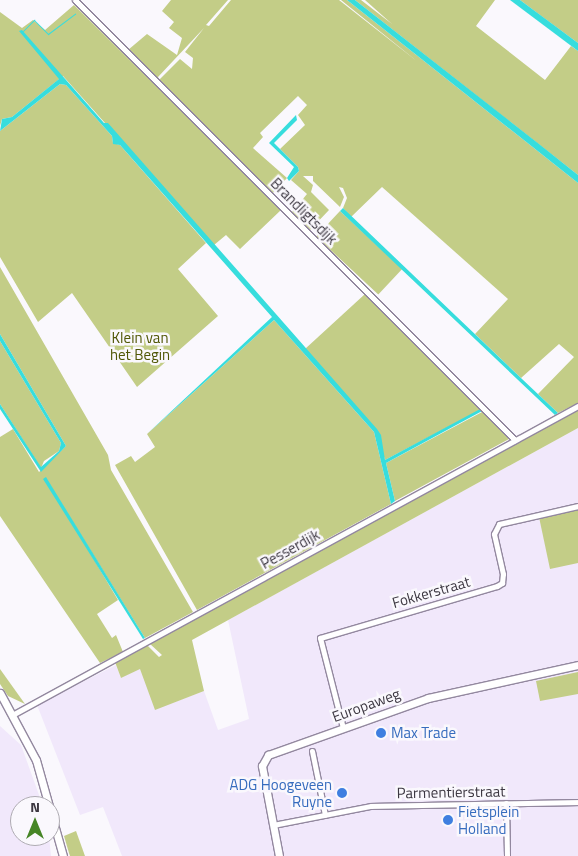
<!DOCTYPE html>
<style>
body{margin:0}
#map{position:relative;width:578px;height:856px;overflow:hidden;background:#faf8fd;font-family:"Titillium Web",sans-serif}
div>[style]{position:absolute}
.built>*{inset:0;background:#f1e8fb}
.green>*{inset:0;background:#c3cd87;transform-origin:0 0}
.water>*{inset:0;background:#37dddd}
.stream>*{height:1px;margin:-0.5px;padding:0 0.5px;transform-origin:0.5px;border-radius:0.5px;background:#37dddd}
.roads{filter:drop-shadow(1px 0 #93889f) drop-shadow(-1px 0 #93889f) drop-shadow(0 1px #93889f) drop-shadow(0 -1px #93889f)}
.minor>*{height:5px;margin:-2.5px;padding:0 2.5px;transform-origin:2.5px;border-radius:2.5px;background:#fff}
.major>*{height:7px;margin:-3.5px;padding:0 3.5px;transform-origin:3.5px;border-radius:3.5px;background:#fff}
.dots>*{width:14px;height:14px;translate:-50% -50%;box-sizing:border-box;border:2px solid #faf8fd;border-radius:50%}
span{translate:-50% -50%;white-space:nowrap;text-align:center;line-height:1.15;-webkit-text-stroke:5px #faf8fd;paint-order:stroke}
.street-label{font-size:15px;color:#3c3741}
.park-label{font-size:15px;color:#505706}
.shop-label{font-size:15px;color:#366cbe}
.left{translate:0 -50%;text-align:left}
.right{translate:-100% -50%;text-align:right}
.north{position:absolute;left:10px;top:796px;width:50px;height:50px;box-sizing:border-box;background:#faf8fd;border:1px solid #aeabb2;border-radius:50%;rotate:0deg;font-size:14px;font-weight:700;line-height:20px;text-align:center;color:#3c3741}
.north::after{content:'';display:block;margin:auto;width:18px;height:22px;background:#468526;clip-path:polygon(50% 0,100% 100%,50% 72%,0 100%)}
</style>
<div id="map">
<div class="built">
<i style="clip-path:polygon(578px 428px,578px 856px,122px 856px,103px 807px,80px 815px,37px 705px,116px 665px,121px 678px,162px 656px,172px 703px,204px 691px,218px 730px,249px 719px,228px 620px)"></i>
<i style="clip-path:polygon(0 726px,21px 745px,43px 806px,20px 806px,20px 836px,49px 836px,51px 856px,0 856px)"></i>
</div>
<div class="green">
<i style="clip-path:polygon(evenodd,171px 0,228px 0,206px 25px,209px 26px,231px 0,339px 0,418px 62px,341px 0,347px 0,578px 183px,578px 403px,558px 413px,538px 394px,574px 357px,559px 344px,521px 378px,475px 334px,508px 299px,382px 187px,351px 217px,343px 208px,347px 198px,343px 188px,339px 187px,344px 197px,340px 207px,313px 181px,313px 176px,303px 176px,313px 185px,311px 192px,329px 210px,310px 230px,292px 212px,307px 194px,291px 180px,299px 171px,298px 167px,280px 149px,305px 125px,298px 115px,307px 105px,298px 96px,260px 133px,263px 137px,253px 148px,287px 178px,273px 193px,159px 81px,128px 50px,147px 34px,177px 55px,182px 38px,169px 28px,174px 22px,162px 11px,171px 0,204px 28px,185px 52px,193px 58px,192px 69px,180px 59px,159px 80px,158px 77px,204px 28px)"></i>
<i style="clip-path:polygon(355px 0,361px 0,392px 24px,365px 0,495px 0,476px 26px,545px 80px,571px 46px,578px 51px,578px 175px)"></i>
<i style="clip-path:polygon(520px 0,578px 0,578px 43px,544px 18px)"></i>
<i style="clip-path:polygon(74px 5px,281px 210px,240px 249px,226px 235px,214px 245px,63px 76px,12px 117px,2px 119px,0 126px,0 12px,22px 28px,33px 20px,45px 30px)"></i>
<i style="clip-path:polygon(60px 84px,66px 85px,112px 136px,113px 143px,120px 145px,206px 243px,178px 269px,218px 316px,137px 387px,72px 293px,38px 322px,0 257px,0 131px)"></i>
<i style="left:340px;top:211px;width:85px;height:35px;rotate:43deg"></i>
<i style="clip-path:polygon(0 267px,108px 455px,111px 470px,193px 612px,145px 638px,45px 477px,118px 600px,97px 614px,112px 638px,116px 635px,123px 652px,100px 663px,0 516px,0 437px,13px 429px,39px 472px,66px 446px,0 334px)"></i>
<i style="clip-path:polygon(365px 294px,485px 410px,509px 439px,395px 501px,386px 463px,484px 411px,482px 409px,385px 460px,376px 429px,305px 349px)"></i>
<i style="clip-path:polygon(274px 320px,374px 432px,391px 504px,197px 610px,115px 465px,131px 456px,135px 462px,155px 447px,147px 434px)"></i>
<i style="clip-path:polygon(0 341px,61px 443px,59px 451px,44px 461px,41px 468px,0 404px)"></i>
<i style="clip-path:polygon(578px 410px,578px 428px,192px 640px,204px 691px,155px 710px,140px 669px,121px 678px,115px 662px,146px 644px,159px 657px,162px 655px,149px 643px)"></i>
<i style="clip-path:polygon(578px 509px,578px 563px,550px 569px,539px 517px)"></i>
<i style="clip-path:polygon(0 669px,25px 704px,8px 696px,0 684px)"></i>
<i style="clip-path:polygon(578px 672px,578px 694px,540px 701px,536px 681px)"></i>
<i style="clip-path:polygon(76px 831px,85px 856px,70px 856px,69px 853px,64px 836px)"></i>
</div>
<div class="water">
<i style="clip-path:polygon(347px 0,355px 0,539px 144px,578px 175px,578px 183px)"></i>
<i style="clip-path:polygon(510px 0,520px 0,578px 43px,578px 51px)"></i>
<i style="clip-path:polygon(22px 30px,104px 123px,108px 123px,377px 429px,381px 435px,385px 460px,482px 408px,484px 410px,386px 463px,395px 501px,391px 504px,374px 432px,274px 320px,147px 434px,272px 317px,120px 145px,113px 144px,112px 136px,66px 85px,60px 84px,0 131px,2px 119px,12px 117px,59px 79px,19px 31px)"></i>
<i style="clip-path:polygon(296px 115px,297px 120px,274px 143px,298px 167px,299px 171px,289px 181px,287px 178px,294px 167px,269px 143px)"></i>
<i style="clip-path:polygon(343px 208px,501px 359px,558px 413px,555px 415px,340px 211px)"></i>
<i style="clip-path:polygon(0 334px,66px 446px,41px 472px,0 409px,0 404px,41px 467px,59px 451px,61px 443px,0 341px)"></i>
<i style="clip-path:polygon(46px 477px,145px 638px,143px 639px,43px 479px)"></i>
</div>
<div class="stream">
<i style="left:23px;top:31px;width:16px;rotate:-45deg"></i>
<i style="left:34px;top:20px;width:20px;rotate:45deg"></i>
<i style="left:48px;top:34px;width:34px;rotate:-37deg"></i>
</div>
<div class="roads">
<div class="minor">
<i style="left:75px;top:0;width:622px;rotate:45deg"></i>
<i style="left:14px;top:714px;width:643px;rotate:-28.64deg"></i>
<i style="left:343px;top:728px;width:93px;rotate:-104.3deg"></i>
<i style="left:320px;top:638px;width:184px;rotate:-16.4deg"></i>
<i style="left:497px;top:586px;width:6px;rotate:-31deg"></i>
<i style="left:502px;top:583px;width:9px;rotate:-84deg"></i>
<i style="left:503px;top:574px;width:41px;rotate:-102.7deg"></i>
<i style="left:494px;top:534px;width:11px;rotate:-63deg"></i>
<i style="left:499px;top:524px;width:81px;rotate:-12.8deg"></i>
<i style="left:312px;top:751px;width:65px;rotate:78.5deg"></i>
<i style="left:506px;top:803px;width:53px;rotate:88.9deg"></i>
<i style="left:273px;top:825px;width:100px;rotate:-11deg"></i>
<i style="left:371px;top:806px;width:207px;rotate:-1.1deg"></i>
</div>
<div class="major">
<i style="left:0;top:693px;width:76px;rotate:61.8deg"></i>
<i style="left:36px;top:760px;width:100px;rotate:74.3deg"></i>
<i style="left:279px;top:856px;width:92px;rotate:-100.7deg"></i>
<i style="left:262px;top:766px;width:13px;rotate:-61deg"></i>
<i style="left:268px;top:755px;width:170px;rotate:-19.6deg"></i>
<i style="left:428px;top:698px;width:154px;rotate:-12.4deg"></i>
</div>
</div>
<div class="dots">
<i style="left:381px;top:733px;background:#3f7fe0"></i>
<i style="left:342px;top:793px;background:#3f7fe0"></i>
<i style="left:448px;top:820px;background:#3f7fe0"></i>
</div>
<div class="street-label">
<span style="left:304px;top:211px;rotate:45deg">Brandligtsdijk</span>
<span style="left:290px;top:549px;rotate:-29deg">Pesserdijk</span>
<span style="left:431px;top:592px;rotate:-16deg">Fokkerstraat</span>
<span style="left:366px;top:705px;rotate:-20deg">Europaweg</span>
<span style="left:451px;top:792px;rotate:-1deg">Parmentierstraat</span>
</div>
<div class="park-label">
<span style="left:140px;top:346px">Klein van<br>het Begin</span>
</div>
<div class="shop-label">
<span class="left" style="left:391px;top:733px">Max Trade</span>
<span class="right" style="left:332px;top:793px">ADG Hoogeveen<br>Ruyne</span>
<span class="left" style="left:458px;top:820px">Fietsplein<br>Holland</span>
</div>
<div class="north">N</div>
</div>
